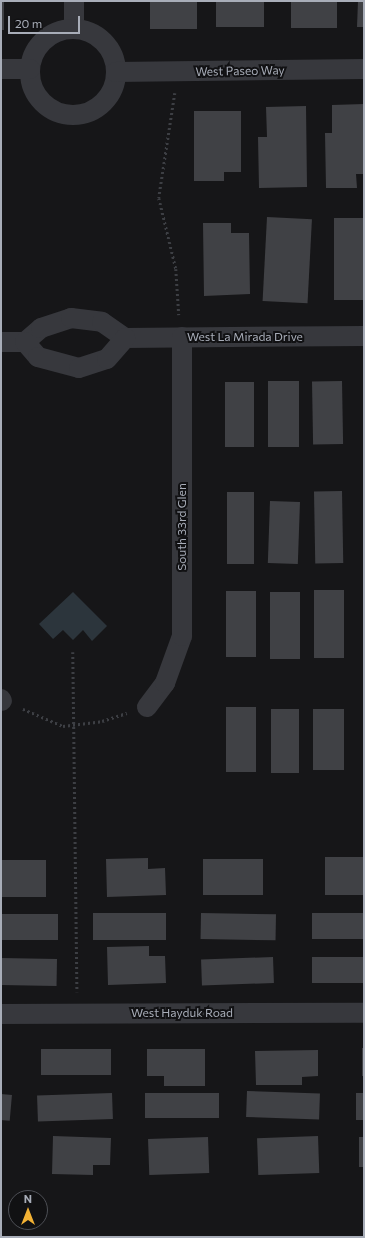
<!DOCTYPE html>
<style>
body{margin:0}
#map{position:relative;width:365px;height:1238px;overflow:hidden;background:#161618;font-family:Commissioner,sans-serif}
div>[style]{position:absolute}
.water>*{inset:0;background:#2c353c}
.building>*{inset:0;background:#404145;transform-origin:0 0}
.path>*{height:2.5px;margin-top:-1.25px;transform-origin:0;background:repeating-linear-gradient(90deg,#3d3f44 0 2px,transparent 0 5px)}
.street>*{height:20px;margin:-10px;padding:0 10px;transform-origin:10px;border-radius:10px;background:#37383d}
.street>.ring{margin:-10px;padding:0;box-sizing:content-box;background:none;border:20px solid #37383d;border-radius:50%}
span{translate:-50% -50%;white-space:nowrap;text-align:center;line-height:1.15;-webkit-text-stroke:4px #111113;paint-order:stroke}
.street-label{font-size:12px;color:#a8adb8}
.frame{position:absolute;inset:0;border:2px solid #a8adb8;pointer-events:none}
.north{position:absolute;left:8px;top:1190px;width:40px;height:40px;box-sizing:border-box;background:#111113;border:1px solid #4d4f55;border-radius:50%;rotate:0deg;font-size:11px;font-weight:700;line-height:16px;text-align:center;color:#a8adb8}
.north::after{content:'';display:block;margin:auto;width:14px;height:18px;background:#f2b134;clip-path:polygon(50% 0,100% 100%,50% 72%,0 100%)}
.scale{position:absolute;left:8px;top:16px;width:72px;height:18px;box-sizing:border-box;border:2px solid #a8adb8;border-top:0;padding-left:5px;font-size:12px;line-height:14px;white-space:nowrap;color:#a8adb8;-webkit-text-stroke:3px #111113;paint-order:stroke}
</style>
<div id="map">
<div class="water">
<i style="clip-path:polygon(73px 592px,107px 626px,92px 641px,83px 630px,73px 640px,63px 630px,53px 639px,39px 624px)"></i>
</div>
<div class="building">
<i style="left:1px;top:1px;width:3px;height:29px"></i>
<i style="left:150px;top:1px;width:47px;height:28px"></i>
<i style="left:216px;top:1px;width:48px;height:26px"></i>
<i style="left:291px;top:1px;width:46px;height:27px"></i>
<i style="clip-path:polygon(358px 1px,364px 1px,364px 27px,357px 27px)"></i>
<i style="clip-path:polygon(364px 104px,364px 174px,356px 174px,357px 188px,326px 188px,325px 133px,332px 133px,332px 105px)"></i>
<i style="clip-path:polygon(306px 106px,307px 187px,259px 188px,258px 137px,267px 137px,266px 107px)"></i>
<i style="clip-path:polygon(194px 111px,241px 111px,241px 172px,224px 172px,224px 181px,194px 181px)"></i>
<i style="left:267px;top:217px;width:45px;height:84px;rotate:3deg"></i>
<i style="left:334px;top:218px;width:30px;height:82px"></i>
<i style="clip-path:polygon(203px 223px,231px 223px,231px 233px,249px 233px,250px 294px,204px 296px)"></i>
<i style="left:268px;top:381px;width:31px;height:66px"></i>
<i style="left:342px;top:381px;width:63px;height:30px;rotate:89deg"></i>
<i style="left:225px;top:382px;width:29px;height:65px"></i>
<i style="left:342px;top:491px;width:72px;height:28px;rotate:89deg"></i>
<i style="left:227px;top:492px;width:27px;height:72px"></i>
<i style="left:270px;top:501px;width:30px;height:62px;rotate:2deg"></i>
<i style="left:314px;top:590px;width:30px;height:68px"></i>
<i style="left:226px;top:591px;width:30px;height:66px"></i>
<i style="left:270px;top:592px;width:30px;height:67px"></i>
<i style="left:226px;top:707px;width:30px;height:65px"></i>
<i style="left:271px;top:709px;width:28px;height:64px"></i>
<i style="left:313px;top:709px;width:31px;height:61px"></i>
<i style="left:364px;top:857px;width:38px;height:39px;rotate:90deg"></i>
<i style="clip-path:polygon(148px 858px,148px 869px,165px 868px,166px 895px,107px 897px,106px 859px)"></i>
<i style="left:263px;top:859px;width:36px;height:60px;rotate:90deg"></i>
<i style="left:1px;top:860px;width:45px;height:37px"></i>
<i style="left:166px;top:913px;width:27px;height:73px;rotate:90deg"></i>
<i style="left:201px;top:913px;width:75px;height:26px;rotate:1deg"></i>
<i style="left:364px;top:913px;width:26px;height:52px;rotate:90deg"></i>
<i style="left:58px;top:914px;width:26px;height:57px;rotate:90deg"></i>
<i style="clip-path:polygon(149px 946px,149px 956px,165px 956px,166px 983px,108px 985px,107px 947px)"></i>
<i style="left:273px;top:957px;width:26px;height:72px;rotate:88deg"></i>
<i style="left:364px;top:957px;width:26px;height:52px;rotate:90deg"></i>
<i style="left:1px;top:958px;width:56px;height:27px;rotate:1deg"></i>
<i style="left:362px;top:1048px;width:2px;height:28px"></i>
<i style="left:111px;top:1049px;width:26px;height:70px;rotate:90deg"></i>
<i style="clip-path:polygon(147px 1049px,205px 1049px,205px 1086px,164px 1086px,164px 1076px,147px 1076px)"></i>
<i style="clip-path:polygon(318px 1050px,318px 1076px,302px 1077px,302px 1085px,256px 1085px,255px 1051px)"></i>
<i style="left:247px;top:1091px;width:73px;height:26px;rotate:2deg"></i>
<i style="left:112px;top:1093px;width:26px;height:75px;rotate:88deg"></i>
<i style="left:219px;top:1093px;width:25px;height:74px;rotate:90deg"></i>
<i style="left:356px;top:1093px;width:8px;height:27px"></i>
<i style="left:1px;top:1094px;width:11px;height:26px;rotate:5deg"></i>
<i style="clip-path:polygon(53px 1136px,111px 1138px,110px 1165px,93px 1165px,93px 1175px,52px 1174px)"></i>
<i style="left:318px;top:1136px;width:37px;height:61px;rotate:88deg"></i>
<i style="left:208px;top:1137px;width:36px;height:60px;rotate:88deg"></i>
<i style="left:359px;top:1137px;width:5px;height:30px"></i>
</div>
<div class="path">
<i style="left:175px;top:93px;width:106px;rotate:98.7deg"></i>
<i style="left:159px;top:198px;width:73px;rotate:76.5deg"></i>
<i style="left:176px;top:269px;width:46px;rotate:86.3deg"></i>
<i style="left:73px;top:652px;width:340px;rotate:89.3deg"></i>
<i style="left:23px;top:709px;width:43px;rotate:23deg"></i>
<i style="left:63px;top:726px;width:39px;rotate:-7deg"></i>
<i style="left:102px;top:721px;width:26px;rotate:-18deg"></i>
</div>
<div class="street">
<i style="left:74px;top:1px;width:28px;rotate:90deg"></i>
<i class="ring" style="left:30px;top:29px;width:66px;height:66px"></i>
<i style="left:1px;top:69px;width:29px"></i>
<i style="left:116px;top:72px;width:248px;rotate:-0.7deg"></i>
<i style="left:1px;top:342px;width:24px"></i>
<i style="left:25px;top:342px;width:21px;rotate:-41deg"></i>
<i style="left:41px;top:328px;width:32px;rotate:-18deg"></i>
<i style="left:71px;top:318px;width:31px;rotate:7deg"></i>
<i style="left:102px;top:322px;width:28px;rotate:35deg"></i>
<i style="left:125px;top:338px;width:239px;rotate:-0.5deg"></i>
<i style="left:25px;top:342px;width:20px;rotate:49deg"></i>
<i style="left:38px;top:357px;width:42px;rotate:15deg"></i>
<i style="left:79px;top:368px;width:29px;rotate:-18deg"></i>
<i style="left:107px;top:359px;width:28px;rotate:-49deg"></i>
<i style="left:1px;top:699px;width:2px;rotate:63deg"></i>
<i style="left:147px;top:707px;width:30px;rotate:-53deg"></i>
<i style="left:165px;top:683px;width:50px;rotate:-70.1deg"></i>
<i style="left:182px;top:636px;width:299px;rotate:-90deg"></i>
<i style="left:1px;top:1014px;width:363px;rotate:-0.2deg"></i>
</div>
<div class="street-label">
<span style="left:240px;top:71px;rotate:-1deg">West Paseo Way</span>
<span style="left:245px;top:337px">West La Mirada Drive</span>
<span style="left:182px;top:527px;rotate:-90deg">South 33rd Glen</span>
<span style="left:182px;top:1013px">West Hayduk Road</span>
</div>
<div class="frame"></div>
<div class="north">N</div>
<div class="scale">20 m</div>
</div>
